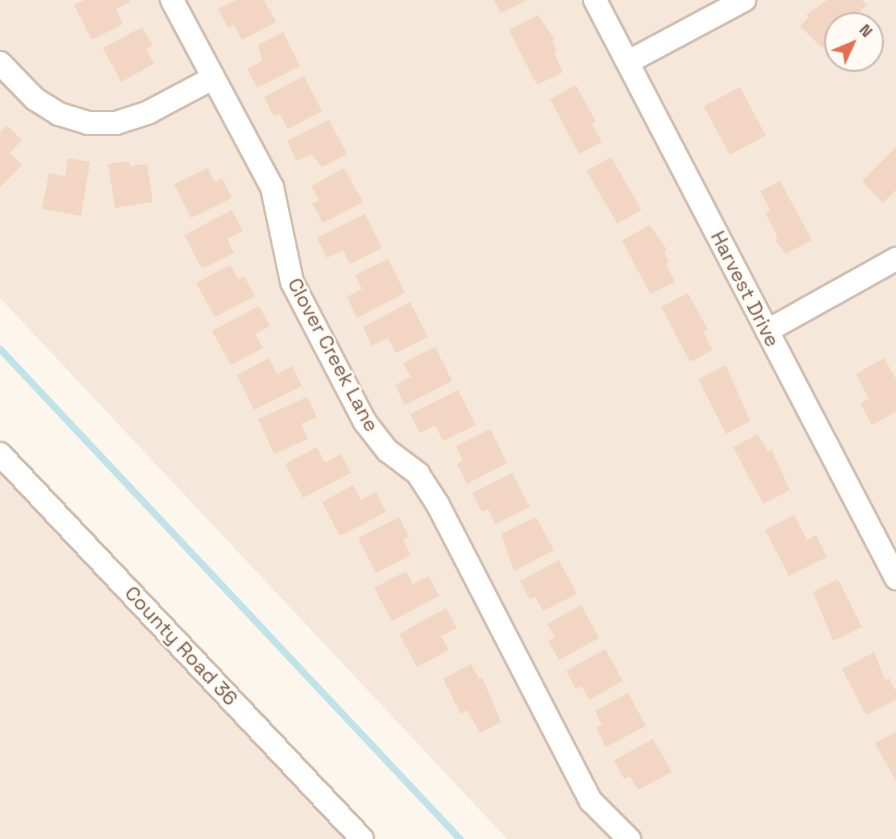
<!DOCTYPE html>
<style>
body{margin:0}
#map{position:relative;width:896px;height:839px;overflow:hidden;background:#fdf6ec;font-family:"Space Grotesk",sans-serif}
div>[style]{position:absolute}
.residential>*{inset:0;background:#f5e8da}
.stream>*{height:7px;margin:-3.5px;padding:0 3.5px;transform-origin:3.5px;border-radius:3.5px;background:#bfe3e8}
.building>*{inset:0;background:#f3d5c3;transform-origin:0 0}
.roads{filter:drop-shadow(2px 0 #d1beb0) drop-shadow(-2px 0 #d1beb0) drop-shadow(0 2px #d1beb0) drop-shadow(0 -2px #d1beb0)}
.street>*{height:22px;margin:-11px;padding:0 11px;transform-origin:11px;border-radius:11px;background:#fff}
span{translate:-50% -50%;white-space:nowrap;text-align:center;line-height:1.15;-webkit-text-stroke:4.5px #fffaf3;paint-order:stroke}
.street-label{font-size:20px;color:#7a5c4d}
.north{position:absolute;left:824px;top:12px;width:60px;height:60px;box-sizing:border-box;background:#fffaf3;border:2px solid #cabbb1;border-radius:50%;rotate:46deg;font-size:16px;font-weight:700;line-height:24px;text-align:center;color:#7a5c4d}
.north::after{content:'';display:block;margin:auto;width:21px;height:27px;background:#e76f51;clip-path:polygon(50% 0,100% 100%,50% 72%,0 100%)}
</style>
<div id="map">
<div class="residential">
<i style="clip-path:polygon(evenodd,0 0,896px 0,896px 839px,507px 839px,0 298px,0 0,836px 24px,872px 24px,872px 60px,836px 60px,836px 24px)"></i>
<i style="clip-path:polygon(0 454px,362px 839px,0 839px)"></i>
</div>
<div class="stream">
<i style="left:0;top:349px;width:672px;rotate:46.81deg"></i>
</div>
<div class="building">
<i style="clip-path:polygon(84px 0,129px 0,130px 2px,116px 9px,123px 24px,92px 40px,74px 5px)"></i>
<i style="clip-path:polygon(236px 0,264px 0,276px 22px,242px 40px,234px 25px,228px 28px,218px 9px)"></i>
<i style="clip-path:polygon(494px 0,527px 0,501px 13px)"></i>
<i style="clip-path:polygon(827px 0,862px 0,867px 5px,847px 24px,836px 24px,836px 35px,822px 48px,800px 26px,809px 17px,806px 15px)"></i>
<i style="clip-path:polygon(538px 15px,555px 40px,552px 41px,557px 52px,554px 53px,563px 72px,537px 85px,509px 30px)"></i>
<i style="clip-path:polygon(142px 27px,153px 46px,146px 49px,154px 64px,121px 82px,103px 48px)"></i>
<i style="clip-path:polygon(283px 32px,300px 66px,257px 88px,247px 69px,262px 61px,258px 45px)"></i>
<i style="clip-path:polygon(304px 76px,322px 111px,288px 129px,280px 114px,274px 117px,264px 97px)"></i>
<i style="clip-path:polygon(576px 85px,596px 122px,592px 124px,602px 142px,579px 154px,550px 99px)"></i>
<i style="left:740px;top:87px;width:55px;height:41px;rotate:62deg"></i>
<i style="clip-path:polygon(329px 120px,347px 154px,322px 167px,311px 154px,297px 161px,287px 141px)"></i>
<i style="clip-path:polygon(7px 125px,22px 140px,10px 153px,22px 165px,0 187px,0 132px)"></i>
<i style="clip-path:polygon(896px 147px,896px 190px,883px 203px,862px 181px)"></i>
<i style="left:611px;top:157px;width:61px;height:28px;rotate:60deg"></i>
<i style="clip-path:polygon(68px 158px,90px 162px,81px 216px,42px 209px,49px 173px,65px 176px)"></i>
<i style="clip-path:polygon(129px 161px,130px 166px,147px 164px,153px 202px,115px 208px,108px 164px)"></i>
<i style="clip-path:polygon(208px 168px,215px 182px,222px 178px,232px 198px,191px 218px,174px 184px)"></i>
<i style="clip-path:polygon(344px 168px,363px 202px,323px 223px,312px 204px,319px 200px,311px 186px)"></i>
<i style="clip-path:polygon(780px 181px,812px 240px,786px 254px,775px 240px,778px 238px,765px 213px,770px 210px,760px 191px)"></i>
<i style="clip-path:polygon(232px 210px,243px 231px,227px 239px,234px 253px,202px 269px,184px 235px)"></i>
<i style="clip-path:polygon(365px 214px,382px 248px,350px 264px,343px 250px,327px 258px,317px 238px)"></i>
<i style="clip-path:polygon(650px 225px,667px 250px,664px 252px,669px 262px,666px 264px,675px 282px,650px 294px,622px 240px)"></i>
<i style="clip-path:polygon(388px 259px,405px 293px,357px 318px,347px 297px,362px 289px,355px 275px)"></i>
<i style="clip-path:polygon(230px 265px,238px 279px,244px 276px,255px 296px,215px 317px,196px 283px)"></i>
<i style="clip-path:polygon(688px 293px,708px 330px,703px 332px,713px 350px,690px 362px,661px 307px)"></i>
<i style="clip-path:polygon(410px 302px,428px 337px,396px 353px,388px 338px,372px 346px,363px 327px)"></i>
<i style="clip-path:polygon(259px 306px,270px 326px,255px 334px,263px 348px,231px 365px,212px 331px)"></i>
<i style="clip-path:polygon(435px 347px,452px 381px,405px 405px,395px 385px,411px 377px,403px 363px)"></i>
<i style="clip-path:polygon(269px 358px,277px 374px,292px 366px,302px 386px,254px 410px,237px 375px)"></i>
<i style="clip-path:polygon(884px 358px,896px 379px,896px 412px,872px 425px,860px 403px,869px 399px,856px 374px)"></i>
<i style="clip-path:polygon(726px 365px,750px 421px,726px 434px,698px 379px)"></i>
<i style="clip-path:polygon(458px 390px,476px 425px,443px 441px,435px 425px,420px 433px,410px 414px)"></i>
<i style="clip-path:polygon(307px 397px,317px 417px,301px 424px,308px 439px,274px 454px,258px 419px)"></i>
<i style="clip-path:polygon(490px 429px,507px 463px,467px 484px,457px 464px,463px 461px,456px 446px)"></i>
<i style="clip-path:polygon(758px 434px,768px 452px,771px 449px,790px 490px,763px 504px,733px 447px)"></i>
<i style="clip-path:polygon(317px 447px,325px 463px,341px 454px,351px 473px,303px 498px,285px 464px)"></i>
<i style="clip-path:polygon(512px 473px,530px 507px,495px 524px,488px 509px,482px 512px,472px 493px)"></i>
<i style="clip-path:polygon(353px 485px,361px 500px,376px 492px,386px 512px,340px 536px,322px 502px)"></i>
<i style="clip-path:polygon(794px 515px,807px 540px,816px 535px,827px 557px,789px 576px,765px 530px)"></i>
<i style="clip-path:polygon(399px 517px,409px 537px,403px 540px,411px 555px,376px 573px,358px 538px)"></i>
<i style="clip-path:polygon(536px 517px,554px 550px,514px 571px,501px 534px)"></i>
<i style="clip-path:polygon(559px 560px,577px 594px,543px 611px,535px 597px,530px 600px,520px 581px)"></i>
<i style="clip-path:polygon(406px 571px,413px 584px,429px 576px,439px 596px,392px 621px,374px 588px)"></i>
<i style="clip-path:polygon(838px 579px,862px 627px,833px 641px,813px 592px)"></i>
<i style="clip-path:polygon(581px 605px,599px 638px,559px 660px,548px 641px,555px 637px,547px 624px)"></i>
<i style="clip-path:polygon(446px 608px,457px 628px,441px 636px,449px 650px,417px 667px,399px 634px)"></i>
<i style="clip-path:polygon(605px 649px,623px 681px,589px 700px,582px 686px,576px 689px,566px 671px)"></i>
<i style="clip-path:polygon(874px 652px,885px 680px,889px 678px,896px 691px,896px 700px,866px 715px,842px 669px)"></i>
<i style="clip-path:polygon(471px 664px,479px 679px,482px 677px,501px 722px,480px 733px,467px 710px,461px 714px,443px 679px)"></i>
<i style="clip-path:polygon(628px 693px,646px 726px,606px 747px,596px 728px,602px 725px,595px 711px)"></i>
<i style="clip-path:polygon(896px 732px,896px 781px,875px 743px)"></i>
<i style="clip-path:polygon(653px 739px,672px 772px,638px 790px,630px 776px,624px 779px,614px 760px)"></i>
</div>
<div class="roads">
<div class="street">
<i style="left:172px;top:0;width:212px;rotate:61.9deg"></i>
<i style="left:272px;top:187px;width:97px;rotate:78.1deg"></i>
<i style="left:292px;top:282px;width:158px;rotate:62.5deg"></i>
<i style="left:365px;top:422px;width:37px;rotate:52deg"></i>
<i style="left:388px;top:451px;width:38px;rotate:37deg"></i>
<i style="left:418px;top:474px;width:37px;rotate:57deg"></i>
<i style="left:438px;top:505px;width:333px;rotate:62.7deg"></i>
<i style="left:591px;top:801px;width:54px;rotate:45deg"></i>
<i style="left:595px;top:0;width:652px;rotate:62.49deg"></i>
<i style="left:628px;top:62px;width:132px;rotate:-28.1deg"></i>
<i style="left:0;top:63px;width:50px;rotate:45.8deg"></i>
<i style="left:35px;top:99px;width:28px;rotate:32deg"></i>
<i style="left:59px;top:114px;width:30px;rotate:17deg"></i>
<i style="left:88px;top:123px;width:28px"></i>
<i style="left:116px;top:123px;width:35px;rotate:-18deg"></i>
<i style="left:149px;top:112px;width:72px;rotate:-28deg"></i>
<i style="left:767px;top:331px;width:148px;rotate:-29.2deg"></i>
<i style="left:0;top:454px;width:528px;rotate:46.76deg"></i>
</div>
</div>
<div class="street-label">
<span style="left:745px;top:289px;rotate:63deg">Harvest Drive</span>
<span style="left:333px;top:355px;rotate:62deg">Clover Creek Lane</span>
<span style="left:181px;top:646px;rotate:47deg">County Road 36</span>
</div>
<div class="north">N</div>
</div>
